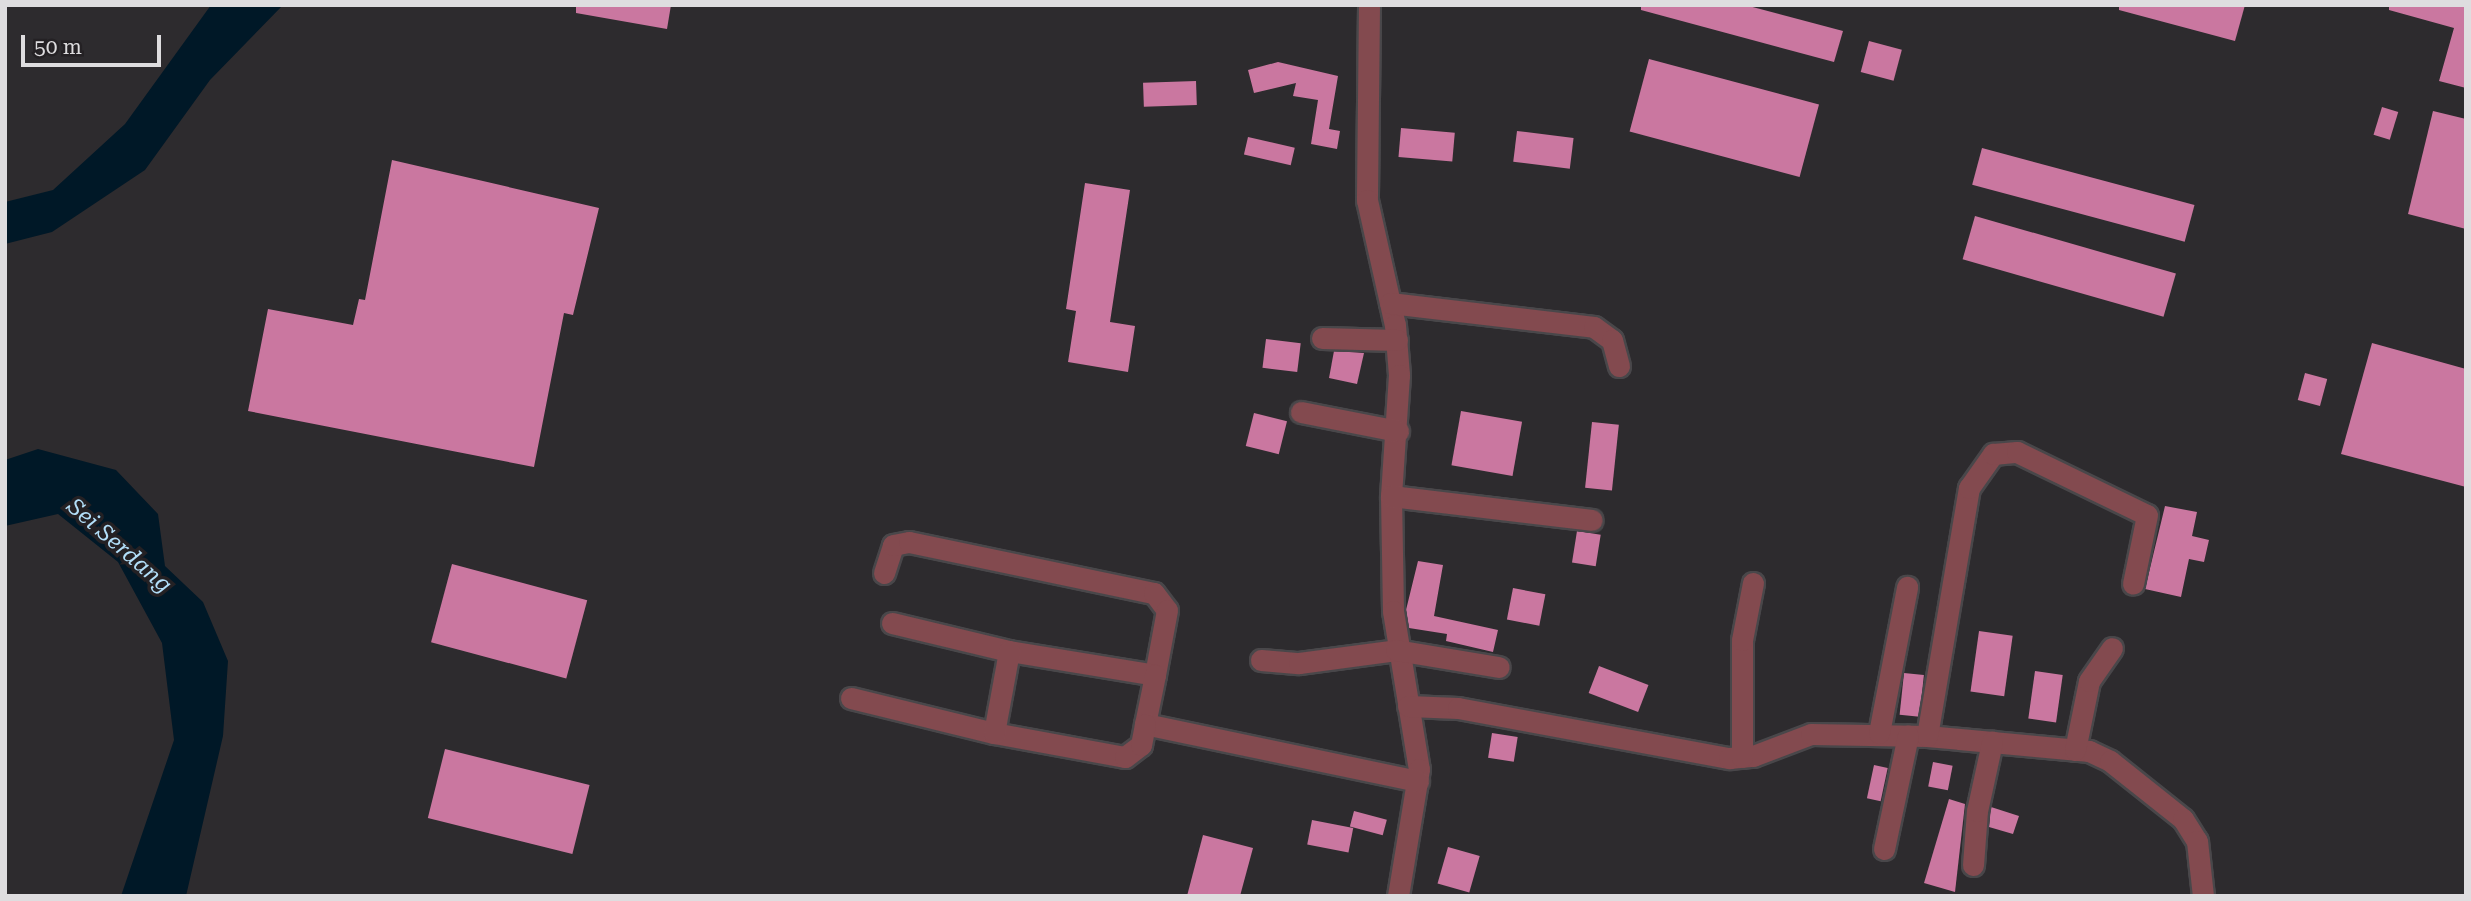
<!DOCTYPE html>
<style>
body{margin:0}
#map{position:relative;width:2471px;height:901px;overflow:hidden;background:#2d2b2e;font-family:"Roboto Serif",serif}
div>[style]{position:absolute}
.water>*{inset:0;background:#001827}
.building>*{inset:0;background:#ca77a0;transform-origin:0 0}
.roads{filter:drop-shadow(2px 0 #49474a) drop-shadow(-2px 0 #49474a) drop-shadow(0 2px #49474a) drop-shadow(0 -2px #49474a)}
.minor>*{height:21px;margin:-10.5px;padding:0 10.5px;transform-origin:10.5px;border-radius:10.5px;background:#834a4f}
span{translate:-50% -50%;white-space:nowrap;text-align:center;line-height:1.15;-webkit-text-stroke:7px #242124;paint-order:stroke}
.water-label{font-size:23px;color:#b2def8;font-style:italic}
.frame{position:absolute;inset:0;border:7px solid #dedddf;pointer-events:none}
.scale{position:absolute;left:21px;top:35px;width:140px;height:32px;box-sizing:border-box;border:4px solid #dedddf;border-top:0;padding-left:9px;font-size:21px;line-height:24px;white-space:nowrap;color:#dedddf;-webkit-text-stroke:5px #242124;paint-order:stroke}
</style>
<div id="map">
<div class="water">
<i style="clip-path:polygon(211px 5px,283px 5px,210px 80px,145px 170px,52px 232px,5px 244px,5px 202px,53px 190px,125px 124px)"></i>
<i style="clip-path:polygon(38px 449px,116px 470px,158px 514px,165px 566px,203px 602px,228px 661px,223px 736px,186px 896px,121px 896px,174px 740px,162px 643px,118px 562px,58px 514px,5px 526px,5px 460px)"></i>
</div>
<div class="building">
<i style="clip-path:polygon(576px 5px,671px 5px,667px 29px,576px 13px)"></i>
<i style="clip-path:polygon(1641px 5px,1745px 5px,1843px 31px,1834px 62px,1641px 10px)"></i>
<i style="clip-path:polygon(2119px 5px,2245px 5px,2235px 41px,2119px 10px)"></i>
<i style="clip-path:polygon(2389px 5px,2466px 5px,2466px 88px,2439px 81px,2454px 28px,2389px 10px)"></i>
<i style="left:1869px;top:41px;width:34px;height:32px;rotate:15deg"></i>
<i style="left:1649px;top:59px;width:176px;height:75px;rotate:15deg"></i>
<i style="clip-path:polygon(1278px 62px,1338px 76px,1329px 129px,1340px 131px,1337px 149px,1311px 144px,1318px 100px,1293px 96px,1296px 83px,1254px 93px,1248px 70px)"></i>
<i style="left:1196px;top:81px;width:24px;height:53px;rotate:88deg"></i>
<i style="left:2382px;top:107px;width:17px;height:29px;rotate:17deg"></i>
<i style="clip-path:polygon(2433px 111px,2466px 119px,2466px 229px,2408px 214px)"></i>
<i style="left:1401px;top:128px;width:54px;height:29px;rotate:5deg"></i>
<i style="left:1517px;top:131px;width:57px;height:31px;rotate:7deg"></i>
<i style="left:1248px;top:137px;width:48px;height:18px;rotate:13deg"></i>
<i style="left:1982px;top:148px;width:220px;height:38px;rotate:15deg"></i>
<i style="clip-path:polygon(392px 160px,599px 208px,573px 315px,564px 313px,534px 467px,248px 411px,268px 309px,353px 325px,359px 299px,365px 300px)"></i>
<i style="clip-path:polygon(1085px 183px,1130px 190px,1110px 322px,1135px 326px,1128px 372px,1068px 362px,1076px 311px,1066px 309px)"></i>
<i style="left:1975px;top:216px;width:209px;height:45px;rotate:16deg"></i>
<i style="left:1266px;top:339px;width:35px;height:29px;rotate:7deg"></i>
<i style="clip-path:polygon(2372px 343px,2466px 369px,2466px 487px,2341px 454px)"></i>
<i style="clip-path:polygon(1334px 351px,1364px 353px,1357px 384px,1329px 378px)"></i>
<i style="left:2305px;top:373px;width:23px;height:28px;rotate:15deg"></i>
<i style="left:1461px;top:411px;width:62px;height:55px;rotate:10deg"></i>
<i style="left:1254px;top:413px;width:34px;height:34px;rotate:14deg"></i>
<i style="left:1592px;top:422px;width:27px;height:66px;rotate:6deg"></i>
<i style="clip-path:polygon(2165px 506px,2197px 512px,2192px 536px,2209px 540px,2204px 562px,2189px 559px,2181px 597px,2145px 589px)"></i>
<i style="left:1577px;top:531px;width:24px;height:32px;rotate:9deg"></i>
<i style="clip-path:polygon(1418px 561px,1443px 565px,1434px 616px,1498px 630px,1493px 652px,1446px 641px,1447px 634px,1409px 628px,1406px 610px)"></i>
<i style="left:452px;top:564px;width:140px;height:81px;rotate:15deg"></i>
<i style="left:1513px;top:588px;width:33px;height:32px;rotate:11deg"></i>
<i style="left:1979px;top:631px;width:34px;height:61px;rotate:8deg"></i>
<i style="left:1599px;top:666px;width:53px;height:29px;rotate:21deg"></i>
<i style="left:2035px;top:671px;width:28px;height:48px;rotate:8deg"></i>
<i style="left:1904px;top:673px;width:20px;height:42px;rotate:6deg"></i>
<i style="left:1492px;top:733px;width:26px;height:25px;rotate:9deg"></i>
<i style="left:445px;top:749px;width:149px;height:71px;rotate:14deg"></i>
<i style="left:1933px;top:762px;width:20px;height:25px;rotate:11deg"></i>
<i style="left:1874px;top:765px;width:14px;height:34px;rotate:12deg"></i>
<i style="clip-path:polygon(1949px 799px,1965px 804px,1955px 892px,1924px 883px)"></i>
<i style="clip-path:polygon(1991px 807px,2019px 816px,2013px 834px,1989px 827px)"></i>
<i style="left:1354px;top:811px;width:34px;height:16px;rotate:15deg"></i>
<i style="left:1312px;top:820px;width:42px;height:25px;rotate:11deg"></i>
<i style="clip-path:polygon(1203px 835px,1253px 848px,1240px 896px,1187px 896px)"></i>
<i style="left:1448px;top:847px;width:33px;height:38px;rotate:16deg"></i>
</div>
<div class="roads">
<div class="minor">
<i style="left:1369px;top:5px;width:195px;rotate:90.6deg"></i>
<i style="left:1367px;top:200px;width:128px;rotate:77.4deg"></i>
<i style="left:1395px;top:325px;width:50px;rotate:85.4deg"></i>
<i style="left:1399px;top:375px;width:121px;rotate:93.8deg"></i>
<i style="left:1391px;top:496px;width:115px;rotate:89deg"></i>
<i style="left:1393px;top:611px;width:160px;rotate:80.7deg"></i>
<i style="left:1419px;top:769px;width:129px;rotate:99.4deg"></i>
<i style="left:1390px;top:303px;width:205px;rotate:6.7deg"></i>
<i style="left:1594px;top:327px;width:22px;rotate:36deg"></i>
<i style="left:1612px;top:340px;width:27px;rotate:75deg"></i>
<i style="left:1322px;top:338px;width:75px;rotate:1.5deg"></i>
<i style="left:1301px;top:412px;width:99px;rotate:11.1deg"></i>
<i style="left:1391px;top:496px;width:202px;rotate:6.8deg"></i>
<i style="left:884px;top:573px;width:29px;rotate:-72deg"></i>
<i style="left:893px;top:545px;width:16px;rotate:-11deg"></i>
<i style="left:909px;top:542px;width:250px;rotate:11.8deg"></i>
<i style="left:1154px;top:593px;width:21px;rotate:53deg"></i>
<i style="left:1167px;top:610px;width:66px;rotate:100.5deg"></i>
<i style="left:892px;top:623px;width:120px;rotate:13.5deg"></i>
<i style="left:1009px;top:651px;width:148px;rotate:9.3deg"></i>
<i style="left:1155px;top:675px;width:50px;rotate:101.5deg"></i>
<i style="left:1145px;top:724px;width:279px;rotate:11.8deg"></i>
<i style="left:1261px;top:660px;width:38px;rotate:5deg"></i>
<i style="left:1299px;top:663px;width:98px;rotate:-7.6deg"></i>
<i style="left:1396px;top:650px;width:104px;rotate:9.4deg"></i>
<i style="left:851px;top:698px;width:147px;rotate:13.8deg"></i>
<i style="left:994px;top:733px;width:133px;rotate:10.4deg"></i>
<i style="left:1125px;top:757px;width:20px;rotate:-37deg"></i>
<i style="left:1141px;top:745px;width:21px;rotate:-79deg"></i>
<i style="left:1408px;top:706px;width:50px;rotate:2.3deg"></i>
<i style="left:1458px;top:708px;width:276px;rotate:10.5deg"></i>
<i style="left:1729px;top:758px;width:24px;rotate:-5deg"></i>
<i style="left:1753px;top:756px;width:62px;rotate:-20.8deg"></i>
<i style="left:1811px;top:734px;width:116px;rotate:1deg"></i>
<i style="left:1927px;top:736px;width:163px;rotate:5.3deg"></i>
<i style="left:2089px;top:751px;width:23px;rotate:25deg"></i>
<i style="left:2110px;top:761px;width:93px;rotate:38.5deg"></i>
<i style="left:2183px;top:819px;width:26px;rotate:58deg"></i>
<i style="left:2197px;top:841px;width:55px;rotate:83.8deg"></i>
<i style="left:994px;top:733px;width:83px;rotate:-79.6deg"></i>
<i style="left:1879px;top:733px;width:149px;rotate:-79.1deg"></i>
<i style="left:1927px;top:736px;width:252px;rotate:-80.4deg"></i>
<i style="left:1969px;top:488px;width:42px;rotate:-54.8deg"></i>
<i style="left:1993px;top:454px;width:24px;rotate:-5deg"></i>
<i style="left:2017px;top:452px;width:144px;rotate:25.9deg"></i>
<i style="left:2147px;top:515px;width:70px;rotate:101.5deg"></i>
<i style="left:2075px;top:750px;width:70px;rotate:-78.5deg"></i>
<i style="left:2089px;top:681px;width:40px;rotate:-55.1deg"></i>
<i style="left:1742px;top:757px;width:117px;rotate:-90deg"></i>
<i style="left:1742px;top:640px;width:58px;rotate:-79.1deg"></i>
<i style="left:1884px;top:849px;width:116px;rotate:-78.1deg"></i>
<i style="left:1973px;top:865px;width:54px;rotate:-85.8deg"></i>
<i style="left:1977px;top:811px;width:71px;rotate:-77.7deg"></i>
</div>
</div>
<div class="water-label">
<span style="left:119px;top:546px;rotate:41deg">Sei Serdang</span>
</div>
<div class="frame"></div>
<div class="scale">50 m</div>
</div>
